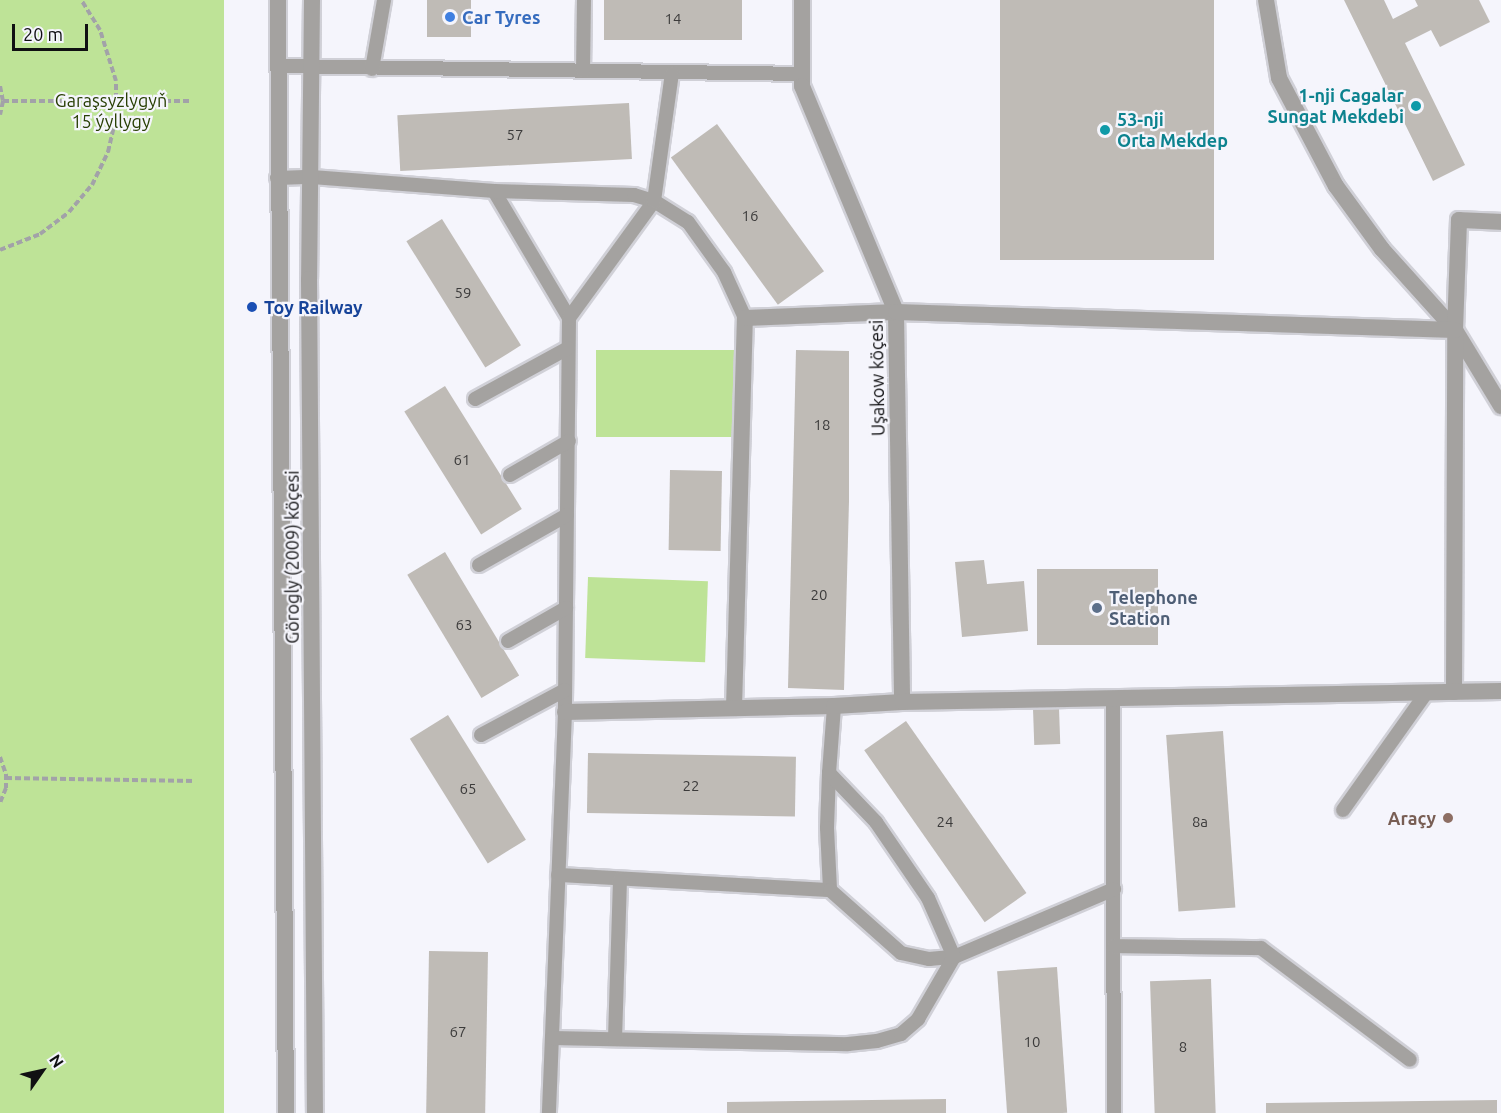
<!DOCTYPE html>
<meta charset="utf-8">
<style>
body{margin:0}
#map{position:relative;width:1501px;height:1113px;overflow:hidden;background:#f5f5fc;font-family:Ubuntu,sans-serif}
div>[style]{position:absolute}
.green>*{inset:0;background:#bee397;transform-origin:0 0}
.building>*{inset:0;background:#bfbbb6;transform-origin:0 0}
.path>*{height:4px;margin-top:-2px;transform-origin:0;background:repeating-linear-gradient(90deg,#a2a2a8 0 6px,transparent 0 9px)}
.roads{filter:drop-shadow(2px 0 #d0d0d7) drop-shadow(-2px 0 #d0d0d7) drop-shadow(0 2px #d0d0d7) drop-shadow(0 -2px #d0d0d7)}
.service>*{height:14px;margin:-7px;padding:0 7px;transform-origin:7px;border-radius:7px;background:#a4a2a0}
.minor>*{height:16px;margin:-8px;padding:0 8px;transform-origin:8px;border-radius:8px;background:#a4a2a0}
.tertiary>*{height:16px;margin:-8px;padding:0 8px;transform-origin:8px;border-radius:8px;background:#a4a2a0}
.dots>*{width:16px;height:16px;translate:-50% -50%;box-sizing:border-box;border:3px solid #f5f5fc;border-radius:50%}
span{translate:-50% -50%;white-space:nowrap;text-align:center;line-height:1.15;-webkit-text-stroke:4.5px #f5f5fc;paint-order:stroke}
.number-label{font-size:15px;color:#3c3b3b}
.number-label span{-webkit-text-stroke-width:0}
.shop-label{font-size:18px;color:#366cbe;font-weight:700}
.left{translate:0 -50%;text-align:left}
.culture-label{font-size:18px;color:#0d838f;font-weight:700}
.right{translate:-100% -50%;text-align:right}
.park-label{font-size:18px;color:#294005}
.transit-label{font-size:18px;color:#164399;font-weight:700}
.street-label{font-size:18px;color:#101012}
.service-label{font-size:18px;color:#4e5e75;font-weight:700}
.education-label{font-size:18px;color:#785e54;font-weight:700}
.north{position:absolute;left:12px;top:1041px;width:60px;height:60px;-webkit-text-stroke:4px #f5f5fc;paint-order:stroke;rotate:56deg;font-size:16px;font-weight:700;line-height:24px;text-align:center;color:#101012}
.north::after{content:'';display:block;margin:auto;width:21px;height:27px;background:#101012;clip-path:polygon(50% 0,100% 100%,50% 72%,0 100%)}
.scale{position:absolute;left:12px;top:24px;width:76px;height:27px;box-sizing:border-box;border:3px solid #101012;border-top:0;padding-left:8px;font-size:18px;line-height:21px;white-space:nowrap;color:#101012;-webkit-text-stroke:4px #f5f5fc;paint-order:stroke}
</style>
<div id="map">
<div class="green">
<i style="left:0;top:0;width:224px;height:1113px"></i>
<i style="left:596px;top:350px;width:140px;height:87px"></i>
<i style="left:588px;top:577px;width:120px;height:81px;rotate:2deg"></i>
</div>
<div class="building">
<i style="left:427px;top:0;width:44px;height:37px"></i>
<i style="left:604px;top:0;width:138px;height:40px"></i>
<i style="left:1000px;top:0;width:214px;height:260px"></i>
<i style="clip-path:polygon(1344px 0,1384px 0,1393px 19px,1418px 6px,1415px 0,1479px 0,1490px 22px,1440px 47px,1431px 30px,1405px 43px,1465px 165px,1433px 181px)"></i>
<i style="left:629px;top:103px;width:56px;height:232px;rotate:87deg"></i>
<i style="left:717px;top:124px;width:182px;height:57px;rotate:54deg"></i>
<i style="left:442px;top:219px;width:149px;height:42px;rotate:58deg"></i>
<i style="clip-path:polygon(796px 350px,849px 351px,849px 501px,844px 690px,788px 688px)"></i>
<i style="left:445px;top:386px;width:145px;height:48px;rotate:58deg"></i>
<i style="left:670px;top:470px;width:52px;height:80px;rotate:1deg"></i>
<i style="left:445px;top:552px;width:144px;height:44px;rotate:59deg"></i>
<i style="clip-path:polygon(984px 560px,987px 584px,1024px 581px,1028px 631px,962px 637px,955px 562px)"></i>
<i style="left:1037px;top:569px;width:121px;height:76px"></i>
<i style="left:1059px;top:708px;width:36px;height:26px;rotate:88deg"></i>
<i style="left:448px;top:715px;width:147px;height:45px;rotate:58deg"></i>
<i style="left:906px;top:721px;width:210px;height:51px;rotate:55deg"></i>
<i style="left:1223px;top:731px;width:177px;height:57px;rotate:86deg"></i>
<i style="left:588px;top:753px;width:208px;height:60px;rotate:1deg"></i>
<i style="left:429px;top:951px;width:59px;height:162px;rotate:1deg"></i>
<i style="left:1057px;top:967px;width:146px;height:60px;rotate:86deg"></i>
<i style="left:1211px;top:979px;width:134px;height:61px;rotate:88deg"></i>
<i style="clip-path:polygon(946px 1099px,946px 1113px,727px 1113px,727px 1102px)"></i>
<i style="clip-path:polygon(1497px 1100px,1497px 1113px,1266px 1113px,1266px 1103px)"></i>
</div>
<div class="path">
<i style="left:0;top:86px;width:15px;rotate:79deg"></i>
<i style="left:3px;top:101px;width:14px;rotate:102deg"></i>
<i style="left:3px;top:101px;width:188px"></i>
<i style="left:0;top:250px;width:43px;rotate:-21.8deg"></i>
<i style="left:40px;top:234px;width:36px;rotate:-37deg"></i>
<i style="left:69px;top:212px;width:35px;rotate:-50deg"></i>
<i style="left:92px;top:185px;width:37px;rotate:-64deg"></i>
<i style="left:108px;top:152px;width:36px;rotate:-77deg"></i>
<i style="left:116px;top:117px;width:36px;rotate:-90deg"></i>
<i style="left:116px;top:81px;width:53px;rotate:-107.4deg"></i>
<i style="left:100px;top:30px;width:36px;rotate:-122deg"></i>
<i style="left:0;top:757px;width:18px;rotate:71deg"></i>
<i style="left:6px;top:774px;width:14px;rotate:90deg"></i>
<i style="left:6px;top:788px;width:16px;rotate:112deg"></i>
<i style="left:6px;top:778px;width:189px;rotate:0.9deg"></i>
</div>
<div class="roads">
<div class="service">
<i style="left:278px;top:66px;width:524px;rotate:0.87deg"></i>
<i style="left:372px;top:69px;width:70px;rotate:-80.1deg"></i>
<i style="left:583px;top:71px;width:71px;rotate:-89.2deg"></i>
<i style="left:277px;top:178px;width:35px;rotate:-2deg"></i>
<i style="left:312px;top:177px;width:183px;rotate:4.4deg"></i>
<i style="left:494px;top:191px;width:147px;rotate:59.4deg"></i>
<i style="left:569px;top:318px;width:394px;rotate:90.6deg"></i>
<i style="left:565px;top:712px;width:401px;rotate:92.3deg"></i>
<i style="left:494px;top:191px;width:140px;rotate:1.6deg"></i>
<i style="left:634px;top:195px;width:21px;rotate:17deg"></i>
<i style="left:654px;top:201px;width:40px;rotate:32deg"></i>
<i style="left:688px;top:222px;width:62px;rotate:54.2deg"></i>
<i style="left:724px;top:272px;width:51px;rotate:65.5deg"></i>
<i style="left:569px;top:318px;width:145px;rotate:-54deg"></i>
<i style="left:654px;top:201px;width:129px;rotate:-82deg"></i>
<i style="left:475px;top:399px;width:106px;rotate:-28.7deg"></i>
<i style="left:510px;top:475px;width:68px;rotate:-30deg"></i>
<i style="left:479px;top:565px;width:101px;rotate:-29.6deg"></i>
<i style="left:508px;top:641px;width:67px;rotate:-29.6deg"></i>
<i style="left:1113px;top:700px;width:413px;rotate:89.9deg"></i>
<i style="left:481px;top:735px;width:95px;rotate:-28.2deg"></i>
<i style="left:829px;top:773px;width:55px;rotate:92.1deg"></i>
<i style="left:827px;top:828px;width:62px;rotate:87.2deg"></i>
<i style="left:1343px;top:810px;width:143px;rotate:-54.6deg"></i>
<i style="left:558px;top:875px;width:272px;rotate:3.2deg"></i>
<i style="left:830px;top:890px;width:95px;rotate:41.6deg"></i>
<i style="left:901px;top:953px;width:29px;rotate:12deg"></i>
<i style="left:929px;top:959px;width:25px;rotate:-5deg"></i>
<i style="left:954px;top:957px;width:174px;rotate:-23deg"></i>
<i style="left:1114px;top:946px;width:147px;rotate:0.8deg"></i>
<i style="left:1261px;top:948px;width:186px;rotate:36.9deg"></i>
<i style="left:552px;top:1038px;width:296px;rotate:1.2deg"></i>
<i style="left:848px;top:1044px;width:29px;rotate:-6deg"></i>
<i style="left:877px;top:1041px;width:25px;rotate:-16deg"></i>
<i style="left:901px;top:1034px;width:23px;rotate:-41deg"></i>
<i style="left:918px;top:1019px;width:72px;rotate:-59.9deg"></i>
<i style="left:954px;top:957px;width:64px;rotate:-113.8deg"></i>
<i style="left:928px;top:898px;width:92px;rotate:-124.4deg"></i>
<i style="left:876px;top:822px;width:68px;rotate:-133.8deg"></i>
<i style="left:829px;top:773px;width:67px;rotate:-85.7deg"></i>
<i style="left:615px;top:1039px;width:160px;rotate:-88.2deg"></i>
</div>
<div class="minor">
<i style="left:802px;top:0;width:86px;rotate:90deg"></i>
<i style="left:802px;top:86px;width:245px;rotate:67.4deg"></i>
<i style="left:896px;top:312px;width:390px;rotate:89.1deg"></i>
<i style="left:1266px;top:0;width:79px;rotate:80.5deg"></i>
<i style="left:1279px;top:78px;width:122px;rotate:62.2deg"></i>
<i style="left:1336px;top:186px;width:78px;rotate:53.9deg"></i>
<i style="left:1382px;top:249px;width:109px;rotate:48deg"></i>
<i style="left:1455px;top:330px;width:89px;rotate:58.8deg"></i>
<i style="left:1454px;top:692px;width:362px;rotate:-89.8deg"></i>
<i style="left:1455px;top:330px;width:110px;rotate:-87.9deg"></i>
<i style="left:1459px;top:220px;width:42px;rotate:2.7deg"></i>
<i style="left:734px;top:708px;width:390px;rotate:-88.4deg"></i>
<i style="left:745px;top:318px;width:151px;rotate:-2.3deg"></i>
<i style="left:896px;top:312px;width:559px;rotate:1.84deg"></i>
<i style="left:565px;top:712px;width:269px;rotate:-1.3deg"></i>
<i style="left:834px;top:706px;width:68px;rotate:-3.4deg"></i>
<i style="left:902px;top:702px;width:599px;rotate:-1.05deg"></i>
</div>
<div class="tertiary">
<i style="left:278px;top:0;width:1113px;rotate:89.59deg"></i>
<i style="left:312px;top:0;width:279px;rotate:90.6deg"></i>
<i style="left:309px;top:279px;width:834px;rotate:89.59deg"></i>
</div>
</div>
<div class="dots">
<i style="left:450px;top:17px;background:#3f7fe0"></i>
<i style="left:1416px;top:106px;background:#0f9aa8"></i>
<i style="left:1105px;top:130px;background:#0f9aa8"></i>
<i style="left:252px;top:307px;background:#1a4fb4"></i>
<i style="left:1097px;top:608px;background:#5c6f8a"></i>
<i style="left:1448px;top:818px;background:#8d6e63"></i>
</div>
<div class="number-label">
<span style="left:673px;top:19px">14</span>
<span style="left:515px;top:135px">57</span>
<span style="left:750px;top:216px">16</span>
<span style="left:463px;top:293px">59</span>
<span style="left:822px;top:425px">18</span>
<span style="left:462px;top:460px">61</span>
<span style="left:819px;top:595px">20</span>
<span style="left:464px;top:625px">63</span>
<span style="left:691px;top:786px">22</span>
<span style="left:468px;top:789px">65</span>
<span style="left:945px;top:822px">24</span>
<span style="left:1200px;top:822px">8a</span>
<span style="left:458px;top:1032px">67</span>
<span style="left:1032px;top:1042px">10</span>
<span style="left:1183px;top:1047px">8</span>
</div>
<div class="shop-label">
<span class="left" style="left:462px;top:17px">Car Tyres</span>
</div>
<div class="culture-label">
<span class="right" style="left:1404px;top:106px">1-nji Cagalar<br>Sungat Mekdebi</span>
<span class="left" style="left:1117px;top:130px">53-nji<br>Orta Mekdep</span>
</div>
<div class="park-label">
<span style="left:111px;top:111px">Garaşsyzlygyň<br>15 ýyllygy</span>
</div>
<div class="transit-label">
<span class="left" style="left:264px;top:307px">Toy Railway</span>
</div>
<div class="street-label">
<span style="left:877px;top:378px;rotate:-91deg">Uşakow köçesi</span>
<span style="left:292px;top:557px;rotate:-90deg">Görogly (2009) köçesi</span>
</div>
<div class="service-label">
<span class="left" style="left:1109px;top:608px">Telephone<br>Station</span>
</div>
<div class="education-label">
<span class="right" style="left:1436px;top:818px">Araçy</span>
</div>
<div class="north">N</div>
<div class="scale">20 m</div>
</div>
